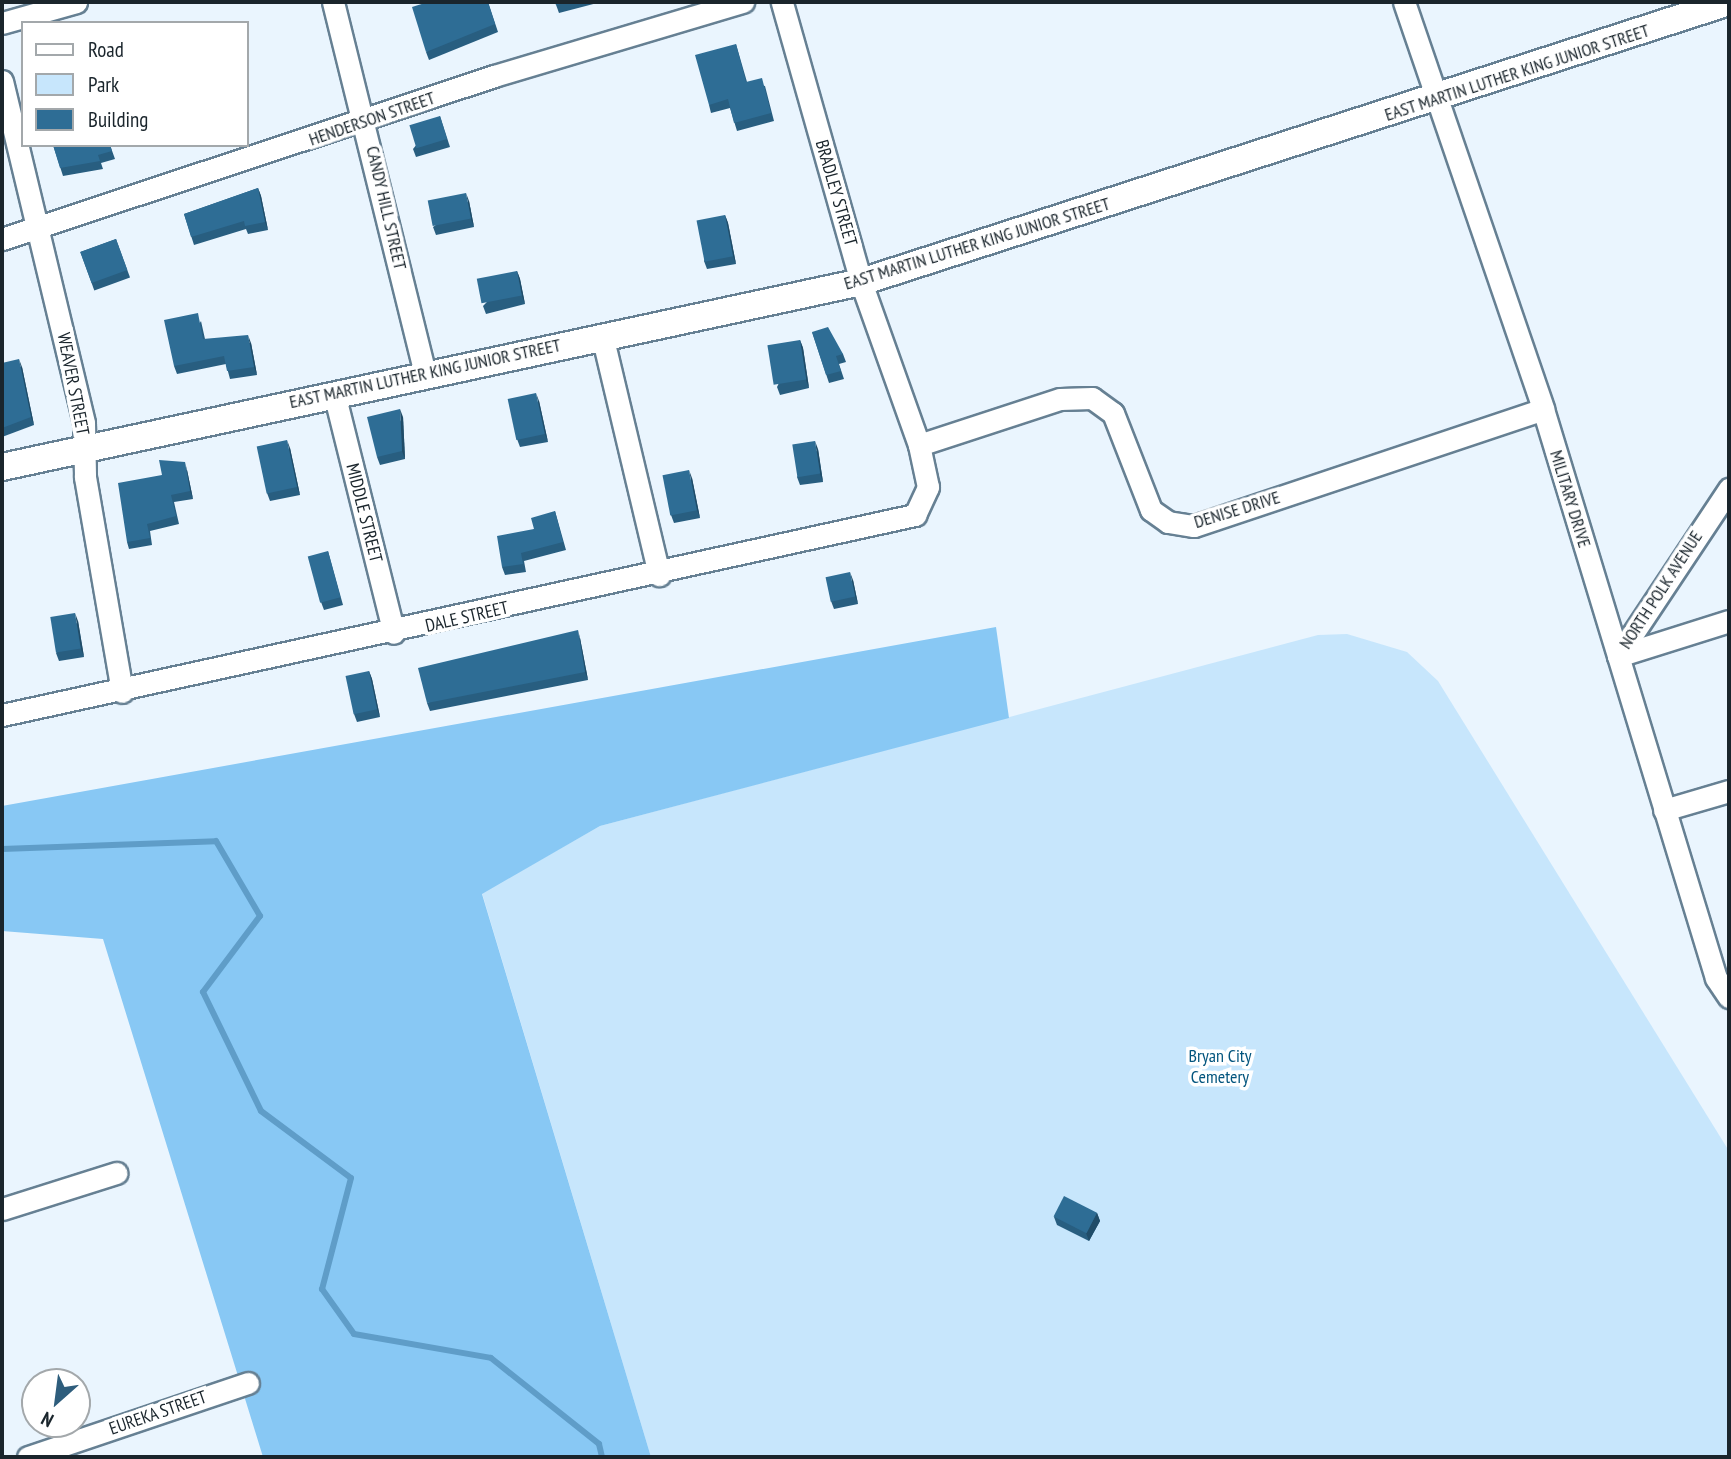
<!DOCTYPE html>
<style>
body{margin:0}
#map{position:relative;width:1731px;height:1459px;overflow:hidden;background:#eaf5fe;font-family:"PT Sans Narrow",sans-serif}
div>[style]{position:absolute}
.green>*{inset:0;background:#c7e6fc}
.forest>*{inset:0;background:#88c8f4}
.stream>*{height:6px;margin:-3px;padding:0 3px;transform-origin:3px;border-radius:3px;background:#5f9dc8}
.roads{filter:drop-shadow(2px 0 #668093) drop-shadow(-2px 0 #668093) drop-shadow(0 2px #668093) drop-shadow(0 -2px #668093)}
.minor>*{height:21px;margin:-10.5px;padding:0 10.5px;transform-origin:10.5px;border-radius:10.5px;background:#fff}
.tertiary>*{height:26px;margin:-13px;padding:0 13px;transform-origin:13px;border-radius:13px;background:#fff}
.wall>*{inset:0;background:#285e80;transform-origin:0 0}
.shaded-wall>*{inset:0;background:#204c68}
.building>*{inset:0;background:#2e6d95;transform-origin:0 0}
span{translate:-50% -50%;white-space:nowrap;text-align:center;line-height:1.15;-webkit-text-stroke:7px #fff;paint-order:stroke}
.street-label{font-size:18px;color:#1a252c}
.park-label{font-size:18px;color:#03557e}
.frame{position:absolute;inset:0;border:4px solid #1a252c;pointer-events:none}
.legend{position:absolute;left:21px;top:21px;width:228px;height:126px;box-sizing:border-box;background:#fff;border:2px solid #a3a8ab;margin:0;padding:9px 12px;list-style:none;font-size:21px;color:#1a252c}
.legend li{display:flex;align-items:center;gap:14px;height:35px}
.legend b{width:35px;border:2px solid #a3a8ab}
.north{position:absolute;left:21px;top:1368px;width:70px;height:70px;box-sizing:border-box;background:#fff;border:2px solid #a3a8ab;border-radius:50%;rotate:208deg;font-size:19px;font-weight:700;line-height:28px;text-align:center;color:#1a252c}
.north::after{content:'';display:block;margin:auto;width:24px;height:32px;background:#2e5d7c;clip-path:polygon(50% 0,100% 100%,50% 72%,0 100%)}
</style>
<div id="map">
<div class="green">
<i style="clip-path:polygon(1347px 634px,1407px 652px,1438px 681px,1729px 1151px,1729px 1457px,651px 1457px,482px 893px,600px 826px,1318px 635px)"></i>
</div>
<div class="forest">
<i style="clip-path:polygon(996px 627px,1009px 718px,600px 826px,482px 894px,651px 1457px,263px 1457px,103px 939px,2px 931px,2px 806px)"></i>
</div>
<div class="stream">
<i style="left:2px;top:849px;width:214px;rotate:-2.1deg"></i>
<i style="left:216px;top:841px;width:87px;rotate:59.6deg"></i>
<i style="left:260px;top:916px;width:95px;rotate:126.9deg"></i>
<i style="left:203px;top:992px;width:132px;rotate:64deg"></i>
<i style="left:261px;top:1111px;width:112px;rotate:36.7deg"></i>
<i style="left:351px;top:1178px;width:115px;rotate:104.6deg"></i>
<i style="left:322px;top:1289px;width:55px;rotate:54.6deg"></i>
<i style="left:354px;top:1334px;width:139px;rotate:9.9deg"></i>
<i style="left:491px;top:1358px;width:138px;rotate:38.5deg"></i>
<i style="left:599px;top:1444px;width:13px;rotate:77deg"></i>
</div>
<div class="roads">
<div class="minor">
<i style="left:333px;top:2px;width:383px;rotate:76.1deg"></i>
<i style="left:1404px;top:2px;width:430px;rotate:71.1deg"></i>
<i style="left:1543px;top:409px;width:595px;rotate:73.09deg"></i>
<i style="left:1716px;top:978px;width:23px;rotate:56deg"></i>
<i style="left:2px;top:23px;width:77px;rotate:-15.8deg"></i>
<i style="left:2px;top:81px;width:352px;rotate:76.5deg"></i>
<i style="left:84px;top:423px;width:54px;rotate:88.9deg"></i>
<i style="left:85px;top:477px;width:218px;rotate:80.2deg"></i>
<i style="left:2px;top:239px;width:518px;rotate:-18.33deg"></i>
<i style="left:494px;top:76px;width:260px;rotate:-16.6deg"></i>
<i style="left:602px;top:335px;width:247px;rotate:76.6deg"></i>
<i style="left:334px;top:393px;width:247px;rotate:76deg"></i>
<i style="left:919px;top:445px;width:148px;rotate:-18.1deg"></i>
<i style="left:1060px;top:399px;width:32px;rotate:-2deg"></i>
<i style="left:1092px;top:398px;width:26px;rotate:36deg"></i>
<i style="left:1113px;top:413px;width:104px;rotate:68.6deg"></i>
<i style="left:1151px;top:510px;width:21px;rotate:35deg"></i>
<i style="left:1168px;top:522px;width:26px;rotate:9deg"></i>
<i style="left:1194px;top:526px;width:368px;rotate:-18.5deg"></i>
<i style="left:1618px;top:656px;width:201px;rotate:-56.4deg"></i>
<i style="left:1618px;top:656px;width:116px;rotate:-17.5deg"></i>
<i style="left:2px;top:715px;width:935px;rotate:-12.36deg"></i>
<i style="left:915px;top:515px;width:31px;rotate:-65deg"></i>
<i style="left:928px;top:487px;width:43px;rotate:-102.1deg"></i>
<i style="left:919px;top:445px;width:173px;rotate:-109.6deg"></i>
<i style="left:861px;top:282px;width:291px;rotate:-105.8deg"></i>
<i style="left:1664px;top:810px;width:68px;rotate:-16.3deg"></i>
<i style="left:2px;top:1209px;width:120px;rotate:-17.5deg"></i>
<i style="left:28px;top:1457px;width:232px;rotate:-18.6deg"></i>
</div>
<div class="tertiary">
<i style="left:2px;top:467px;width:879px;rotate:-12.15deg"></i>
<i style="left:861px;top:282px;width:912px;rotate:-17.88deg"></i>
</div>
</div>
<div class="wall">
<i style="clip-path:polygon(488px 2px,498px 32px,429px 60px,426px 52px)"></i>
<i style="clip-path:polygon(555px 2px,601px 2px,559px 13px)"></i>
<i style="clip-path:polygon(736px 44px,747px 82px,765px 86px,774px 121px,737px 131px,730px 108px,711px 113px,709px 105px)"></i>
<i style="clip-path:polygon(440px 116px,450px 147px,416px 157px,413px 149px)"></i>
<i style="clip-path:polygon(53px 145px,110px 145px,115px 159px,101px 163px,103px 169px,63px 176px)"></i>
<i style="clip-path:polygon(258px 188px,261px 196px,268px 230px,248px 234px,246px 229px,194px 245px,184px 214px)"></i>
<i style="clip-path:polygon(469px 201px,474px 227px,436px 235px,433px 227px)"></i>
<i style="clip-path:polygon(725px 215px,728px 223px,736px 264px,707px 269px,704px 261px)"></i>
<i style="left:116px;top:239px;width:41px;height:38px;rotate:70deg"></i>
<i style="clip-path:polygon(517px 271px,520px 279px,525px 304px,486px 314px,483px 306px)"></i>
<i style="clip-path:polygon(201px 321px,205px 339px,251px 343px,257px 375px,230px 379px,226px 364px,177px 374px,174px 366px)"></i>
<i style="clip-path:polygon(812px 332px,843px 354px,846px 362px,839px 364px,844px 379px,829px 383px)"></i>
<i style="clip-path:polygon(800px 340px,803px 348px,809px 388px,780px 395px,777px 387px)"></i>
<i style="clip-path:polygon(2px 363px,22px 367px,34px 425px,2px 437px)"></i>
<i style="clip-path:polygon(539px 401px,548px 442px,520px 447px,517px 439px)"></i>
<i style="clip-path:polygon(403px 417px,405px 459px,380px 465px,377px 457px)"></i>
<i style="clip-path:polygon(290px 448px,300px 495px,270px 501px,267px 493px)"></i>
<i style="clip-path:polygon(818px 449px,823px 482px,800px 485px,797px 477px)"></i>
<i style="clip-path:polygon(187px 470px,193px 499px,174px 502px,179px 524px,150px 531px,152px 545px,129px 549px,127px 542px,162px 475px)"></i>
<i style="clip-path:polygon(692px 478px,700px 518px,674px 523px,671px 515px)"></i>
<i style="clip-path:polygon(555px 511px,566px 550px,524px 561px,526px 572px,505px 575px,502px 567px,534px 529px)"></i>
<i style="clip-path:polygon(328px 551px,343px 605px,324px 610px,321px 602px)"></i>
<i style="clip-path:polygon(853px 580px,858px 604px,834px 609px,831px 601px)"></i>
<i style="clip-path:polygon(78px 621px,84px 657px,59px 661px,56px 653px)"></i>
<i style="clip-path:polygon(580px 638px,588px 680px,430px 711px,427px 703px)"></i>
<i style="clip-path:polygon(369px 671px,372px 679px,380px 717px,357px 722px,354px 714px)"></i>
<i style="clip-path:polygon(1097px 1213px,1100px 1221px,1089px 1241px,1057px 1225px,1054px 1217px)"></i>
</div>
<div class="shaded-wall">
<i style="clip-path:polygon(258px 188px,261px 196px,268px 230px,265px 222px)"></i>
<i style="clip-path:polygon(466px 193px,469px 201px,474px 227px,471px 219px)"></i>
<i style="clip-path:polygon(725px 215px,728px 223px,736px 264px,733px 256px)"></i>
<i style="clip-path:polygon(517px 271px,520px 279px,525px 304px,522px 296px)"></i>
<i style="clip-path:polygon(248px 335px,251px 343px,257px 375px,254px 367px)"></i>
<i style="clip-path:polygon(800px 340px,803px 348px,809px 388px,806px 380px)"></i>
<i style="clip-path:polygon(19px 359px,22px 367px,34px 425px,31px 417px)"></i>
<i style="clip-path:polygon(536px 393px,539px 401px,548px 442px,545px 434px)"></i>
<i style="clip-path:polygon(400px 409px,403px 417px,405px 459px,402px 451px)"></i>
<i style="clip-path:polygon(287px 440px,290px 448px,300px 495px,297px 487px)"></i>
<i style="clip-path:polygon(815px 441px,818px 449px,823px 482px,820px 474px)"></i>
<i style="clip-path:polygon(185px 462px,187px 470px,193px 499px,190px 491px)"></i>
<i style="clip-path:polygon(689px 470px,692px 478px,700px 518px,697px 510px)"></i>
<i style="clip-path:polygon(850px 572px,853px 580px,858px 604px,855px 596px)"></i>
<i style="clip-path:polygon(75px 613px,78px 621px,84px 657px,81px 649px)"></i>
<i style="clip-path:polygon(578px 630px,580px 638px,588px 680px,585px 672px)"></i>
<i style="clip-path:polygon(369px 671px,372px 679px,380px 717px,377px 709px)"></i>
<i style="clip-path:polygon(1097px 1213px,1100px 1221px,1089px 1241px,1086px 1233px)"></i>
</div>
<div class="building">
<i style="clip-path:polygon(428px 2px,488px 2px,495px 24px,426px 52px,412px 7px)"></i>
<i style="clip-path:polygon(555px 2px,569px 2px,556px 5px)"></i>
<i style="clip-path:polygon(736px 44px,746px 82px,762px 78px,771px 113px,734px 123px,728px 99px,709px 105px,695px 55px)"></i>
<i style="left:440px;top:116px;width:24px;height:32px;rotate:73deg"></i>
<i style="clip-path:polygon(53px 145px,110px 145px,112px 151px,98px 155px,100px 161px,60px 168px)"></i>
<i style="clip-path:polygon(258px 188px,265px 222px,245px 226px,244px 221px,191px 237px,184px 214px)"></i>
<i style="left:466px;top:193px;width:26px;height:39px;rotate:79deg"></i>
<i style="left:725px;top:215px;width:42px;height:29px;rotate:79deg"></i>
<i style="left:116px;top:239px;width:33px;height:38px;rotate:70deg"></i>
<i style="left:517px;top:271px;width:25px;height:41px;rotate:79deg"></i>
<i style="clip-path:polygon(198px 313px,203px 339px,248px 335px,254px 367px,227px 371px,224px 356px,174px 366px,164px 320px)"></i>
<i style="clip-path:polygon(828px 327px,843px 354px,836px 356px,841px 371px,826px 375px,812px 332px)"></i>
<i style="left:800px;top:340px;width:40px;height:33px;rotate:81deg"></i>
<i style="clip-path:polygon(19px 359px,31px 417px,2px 428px,2px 363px)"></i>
<i style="left:536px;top:393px;width:42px;height:29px;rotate:78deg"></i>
<i style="clip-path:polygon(400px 409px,402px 451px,377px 457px,367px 417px)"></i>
<i style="left:287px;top:440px;width:48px;height:31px;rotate:78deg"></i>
<i style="left:815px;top:441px;width:33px;height:23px;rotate:81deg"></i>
<i style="clip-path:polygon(159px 460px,185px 462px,190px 491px,171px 495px,176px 516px,147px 524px,150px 538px,127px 542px,118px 483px,162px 475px)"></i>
<i style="left:689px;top:470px;width:41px;height:27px;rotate:79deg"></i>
<i style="clip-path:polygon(555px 511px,563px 542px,521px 553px,523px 564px,502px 567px,497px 536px,534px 529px,531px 518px)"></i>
<i style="left:328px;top:551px;width:48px;height:21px;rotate:75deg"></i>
<i style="left:850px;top:572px;width:25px;height:25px;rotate:78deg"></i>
<i style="left:75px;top:613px;width:36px;height:25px;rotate:81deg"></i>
<i style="clip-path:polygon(578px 630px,585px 672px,427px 703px,418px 668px)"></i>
<i style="left:369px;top:671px;width:39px;height:24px;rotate:78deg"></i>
<i style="left:1064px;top:1196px;width:37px;height:23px;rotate:27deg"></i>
</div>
<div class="street-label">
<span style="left:1517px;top:73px;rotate:-18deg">EAST MARTIN LUTHER KING JUNIOR STREET</span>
<span style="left:372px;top:119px;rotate:-19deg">HENDERSON STREET</span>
<span style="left:836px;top:193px;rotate:74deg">BRADLEY STREET</span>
<span style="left:386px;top:208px;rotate:77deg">CANDY HILL STREET</span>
<span style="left:977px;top:244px;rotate:-17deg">EAST MARTIN LUTHER KING JUNIOR STREET</span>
<span style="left:425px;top:374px;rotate:-12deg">EAST MARTIN LUTHER KING JUNIOR STREET</span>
<span style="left:73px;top:384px;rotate:79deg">WEAVER STREET</span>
<span style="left:1570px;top:499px;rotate:73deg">MILITARY DRIVE</span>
<span style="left:1237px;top:510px;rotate:-17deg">DENISE DRIVE</span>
<span style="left:364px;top:513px;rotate:76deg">MIDDLE STREET</span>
<span style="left:1661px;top:590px;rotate:-57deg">NORTH POLK AVENUE</span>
<span style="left:467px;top:617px;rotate:-13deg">DALE STREET</span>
<span style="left:158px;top:1413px;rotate:-19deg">EUREKA STREET</span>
</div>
<div class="park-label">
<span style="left:1220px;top:1067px">Bryan City<br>Cemetery</span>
</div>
<div class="frame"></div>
<ul class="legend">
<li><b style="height:9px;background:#fff"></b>Road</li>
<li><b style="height:19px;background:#c7e6fc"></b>Park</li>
<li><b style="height:19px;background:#2e6d95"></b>Building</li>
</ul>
<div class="north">N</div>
</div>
